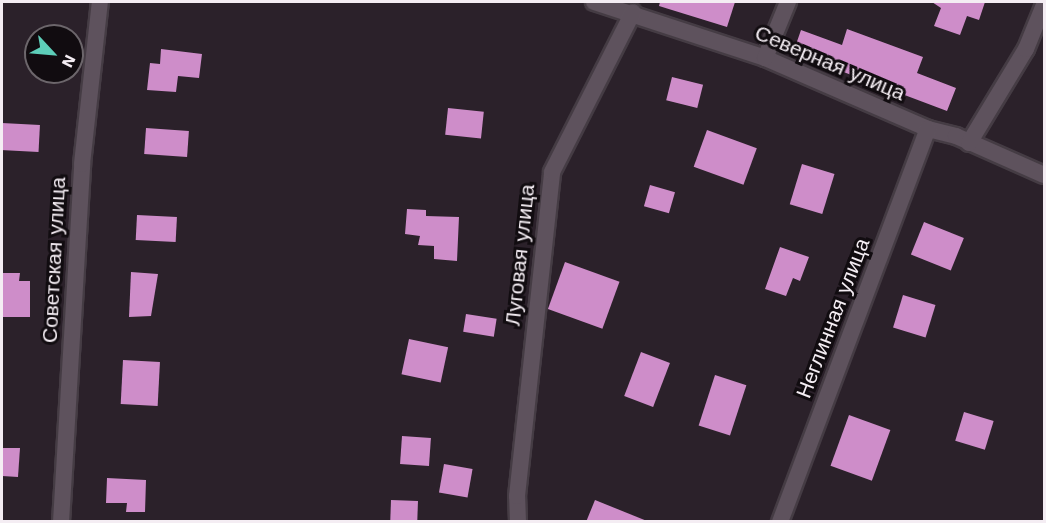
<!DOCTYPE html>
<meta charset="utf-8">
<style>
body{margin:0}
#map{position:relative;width:1046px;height:523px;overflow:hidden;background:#2b212a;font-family:"Work Sans",sans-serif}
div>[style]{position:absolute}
.building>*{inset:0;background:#ce8dc9;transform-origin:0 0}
.roads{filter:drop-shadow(2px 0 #453c44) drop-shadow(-2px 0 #453c44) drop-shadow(0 2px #453c44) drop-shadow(0 -2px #453c44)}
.minor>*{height:16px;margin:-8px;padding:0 8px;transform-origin:8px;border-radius:8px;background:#5e525d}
span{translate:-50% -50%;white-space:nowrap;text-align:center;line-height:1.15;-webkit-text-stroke:6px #110c10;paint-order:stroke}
.street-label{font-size:21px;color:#f4edf3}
.frame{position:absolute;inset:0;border:3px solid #f4edf3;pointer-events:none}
.north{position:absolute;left:24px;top:24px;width:60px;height:60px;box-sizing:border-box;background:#110c10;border:2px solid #6c666b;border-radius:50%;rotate:116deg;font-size:16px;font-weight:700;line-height:24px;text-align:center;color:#f4edf3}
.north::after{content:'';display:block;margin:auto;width:21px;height:27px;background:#5dceb9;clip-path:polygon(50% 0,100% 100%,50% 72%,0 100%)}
</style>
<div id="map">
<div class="building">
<i style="clip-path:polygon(660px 2px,735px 2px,727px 27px,659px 6px)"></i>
<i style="clip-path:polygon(932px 2px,985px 2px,979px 20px,967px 16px,960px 35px,934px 26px,941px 8px)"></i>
<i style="clip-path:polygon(847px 29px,923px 57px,917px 73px,956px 88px,947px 111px,793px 53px,801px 30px,842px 45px)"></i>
<i style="clip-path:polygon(161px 49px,202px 54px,199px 78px,178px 76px,176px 92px,147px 90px,150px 63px,160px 64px)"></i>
<i style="left:672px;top:77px;width:32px;height:24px;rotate:14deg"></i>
<i style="left:448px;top:108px;width:36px;height:27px;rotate:6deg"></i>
<i style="left:2px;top:123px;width:38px;height:27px;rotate:3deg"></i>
<i style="left:146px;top:128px;width:43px;height:26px;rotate:4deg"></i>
<i style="left:707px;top:130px;width:53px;height:39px;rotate:20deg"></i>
<i style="left:802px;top:164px;width:34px;height:42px;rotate:17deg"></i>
<i style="left:650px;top:185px;width:26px;height:22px;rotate:16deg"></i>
<i style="clip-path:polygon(407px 209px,426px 210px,426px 216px,459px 217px,457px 261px,434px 259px,434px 246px,418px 245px,420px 236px,405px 234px)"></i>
<i style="left:137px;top:215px;width:40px;height:25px;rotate:3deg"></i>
<i style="left:924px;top:222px;width:43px;height:35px;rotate:22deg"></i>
<i style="clip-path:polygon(780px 247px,809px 257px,800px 281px,793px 278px,786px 296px,765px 289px)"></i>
<i style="left:565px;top:262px;width:58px;height:50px;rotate:20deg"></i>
<i style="clip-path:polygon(131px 272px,158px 274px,151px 316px,129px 317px)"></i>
<i style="clip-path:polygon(2px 273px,20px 273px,19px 281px,30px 281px,30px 317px,2px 317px)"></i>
<i style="left:903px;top:295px;width:34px;height:34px;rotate:17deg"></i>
<i style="left:466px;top:314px;width:31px;height:18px;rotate:9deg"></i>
<i style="left:409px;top:339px;width:40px;height:36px;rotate:12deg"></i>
<i style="left:641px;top:352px;width:31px;height:47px;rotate:21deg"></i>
<i style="left:123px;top:360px;width:37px;height:44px;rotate:3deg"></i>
<i style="left:715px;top:375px;width:33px;height:53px;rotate:18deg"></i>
<i style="left:964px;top:412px;width:31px;height:30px;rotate:17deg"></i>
<i style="left:849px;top:415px;width:44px;height:54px;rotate:20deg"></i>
<i style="left:402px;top:436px;width:29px;height:28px;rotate:4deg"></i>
<i style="clip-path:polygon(2px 448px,20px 448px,18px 477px,2px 476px)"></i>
<i style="left:444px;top:464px;width:29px;height:29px;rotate:10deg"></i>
<i style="clip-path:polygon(107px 478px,146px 480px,145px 512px,126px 512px,127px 503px,106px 503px)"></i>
<i style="left:391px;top:500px;width:27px;height:22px;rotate:2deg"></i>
<i style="clip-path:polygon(595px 500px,647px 521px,647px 522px,586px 522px)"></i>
</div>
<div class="roads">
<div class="minor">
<i style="left:594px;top:2px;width:180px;rotate:18.1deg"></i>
<i style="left:765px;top:58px;width:178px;rotate:23.5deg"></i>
<i style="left:928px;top:129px;width:29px;rotate:14deg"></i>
<i style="left:956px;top:136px;width:96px;rotate:23.9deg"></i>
<i style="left:765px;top:58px;width:61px;rotate:-67.7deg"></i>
<i style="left:969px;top:143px;width:110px;rotate:-58.8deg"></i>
<i style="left:1026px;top:49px;width:48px;rotate:-67.8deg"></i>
<i style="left:61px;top:522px;width:359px;rotate:-86.6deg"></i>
<i style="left:82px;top:164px;width:163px;rotate:-83.7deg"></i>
<i style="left:518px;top:522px;width:26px;rotate:-92deg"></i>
<i style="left:517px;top:496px;width:326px;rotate:-83.8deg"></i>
<i style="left:552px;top:172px;width:179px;rotate:-63.1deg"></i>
<i style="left:780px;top:522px;width:420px;rotate:-69.4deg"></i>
</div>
</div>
<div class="street-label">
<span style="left:830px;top:63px;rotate:23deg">Северная улица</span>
<span style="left:520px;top:255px;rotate:-84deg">Луговая улица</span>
<span style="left:54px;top:260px;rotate:-87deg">Советская улица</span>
<span style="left:833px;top:318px;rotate:-69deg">Неглинная улица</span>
</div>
<div class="frame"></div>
<div class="north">N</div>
</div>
